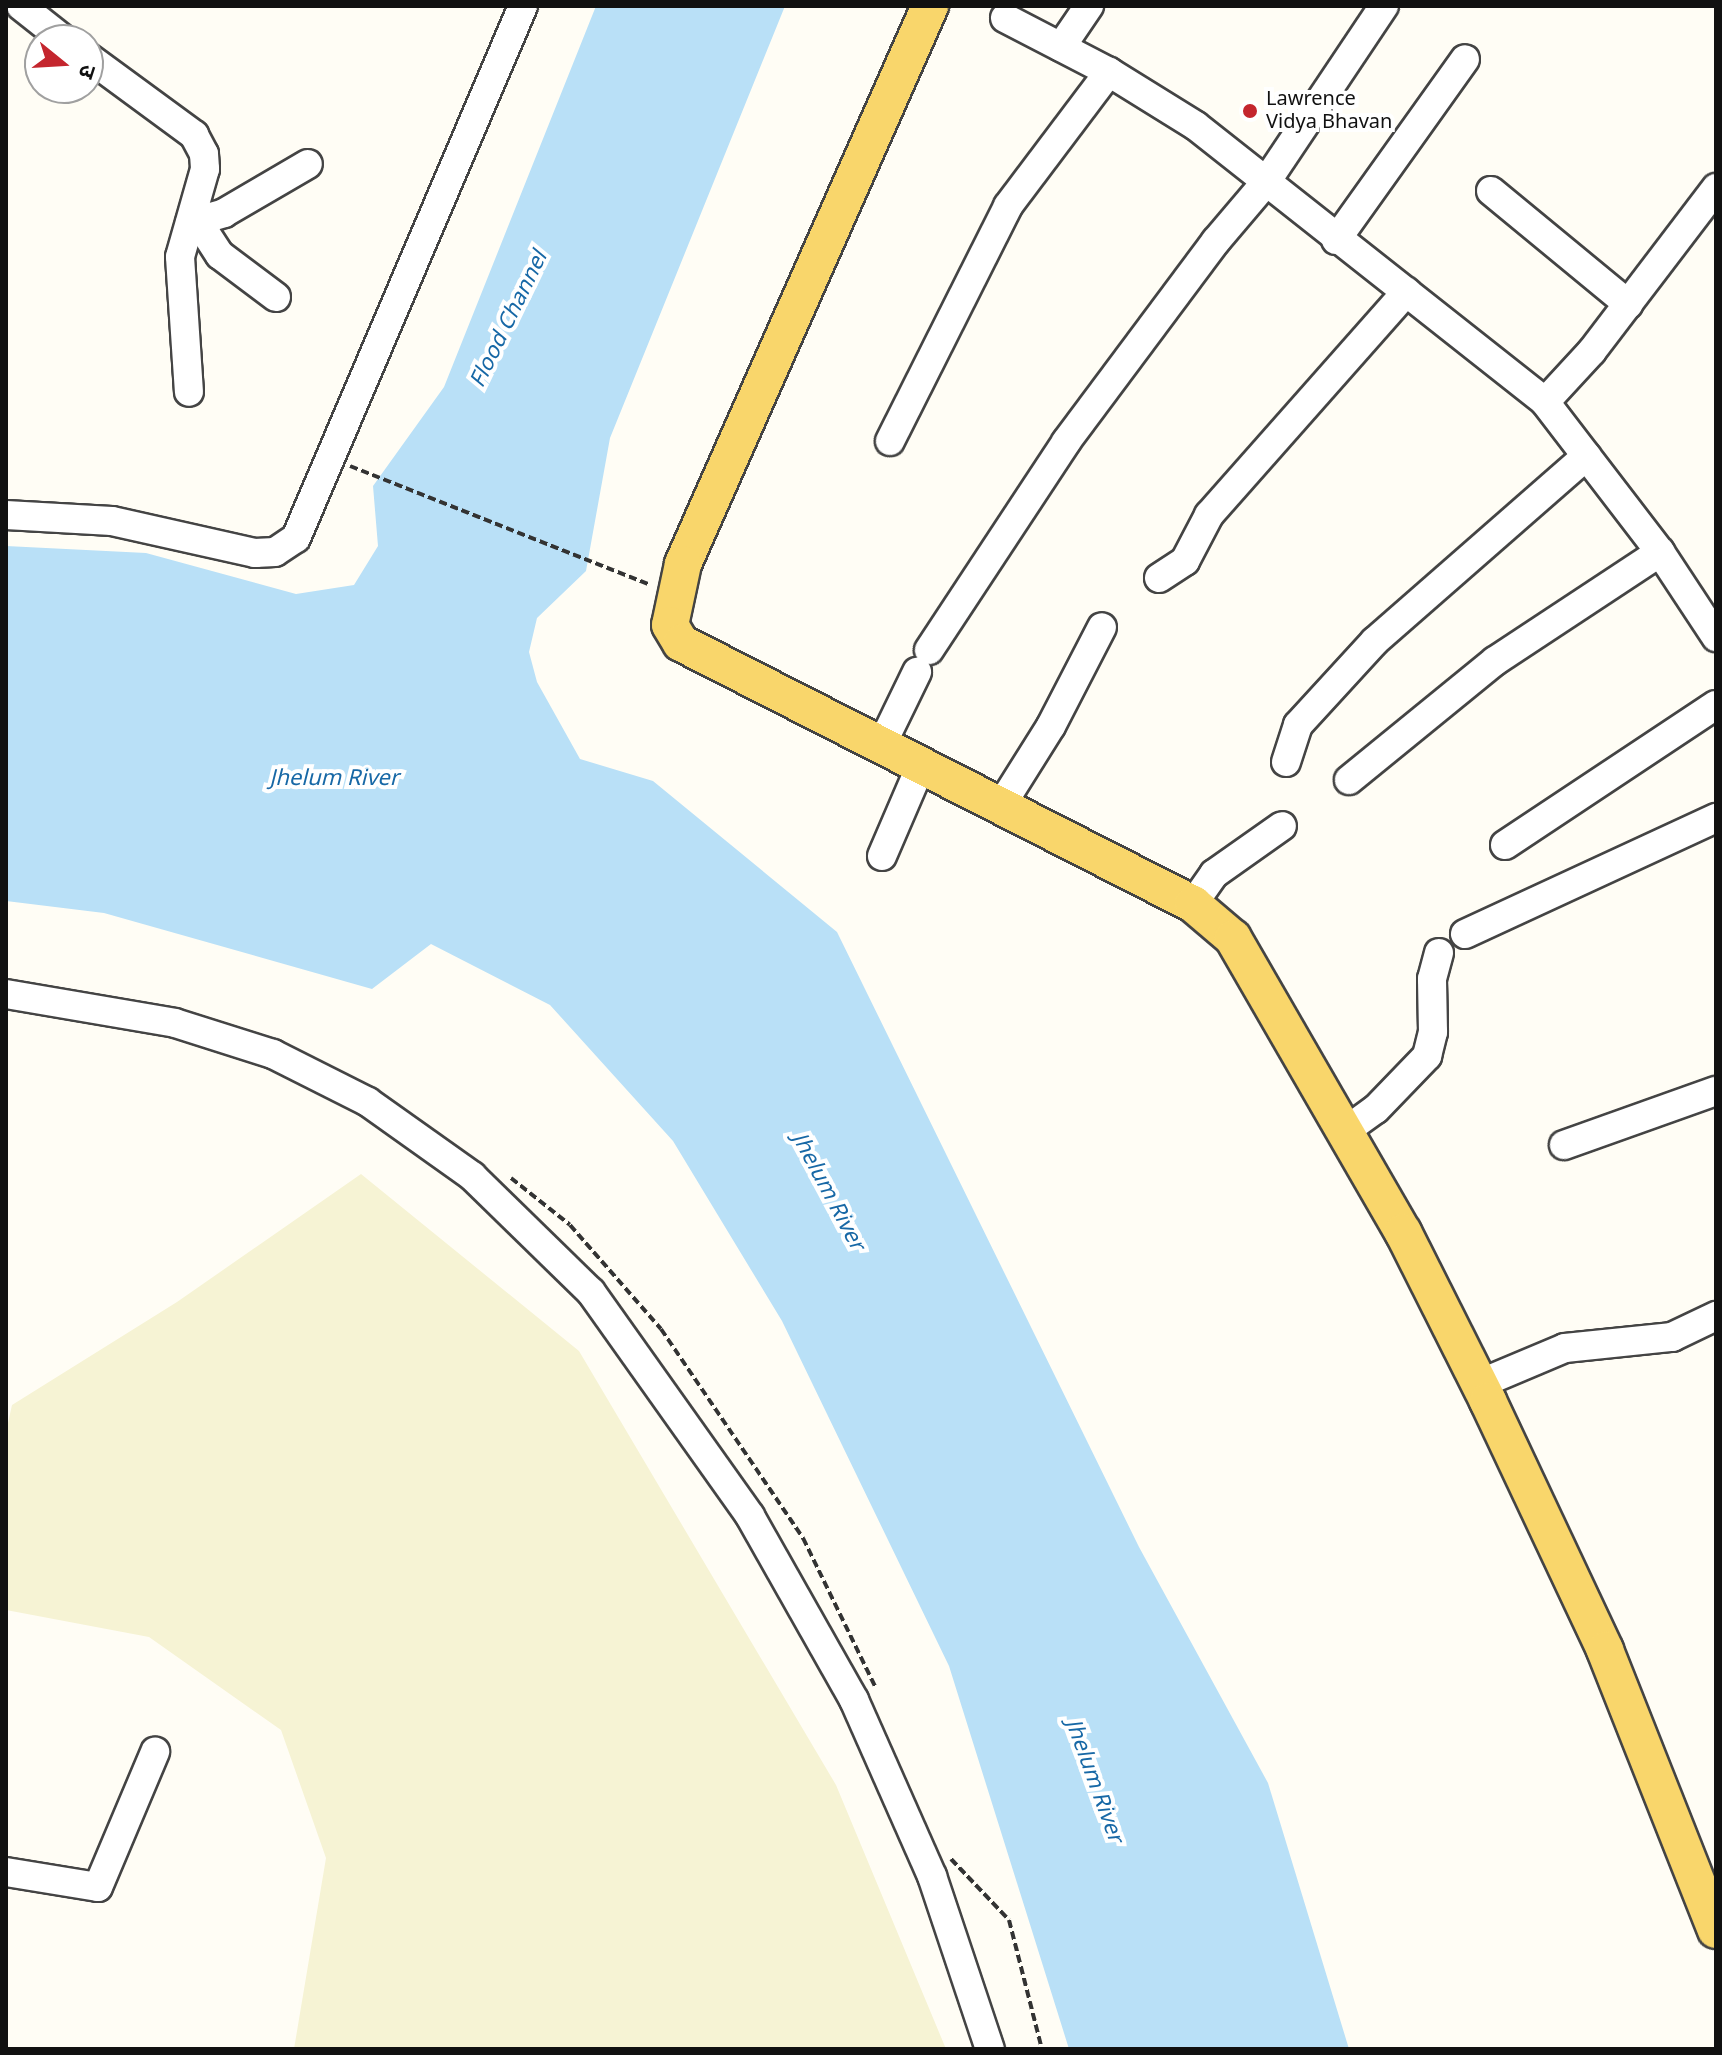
<!DOCTYPE html>
<meta charset="utf-8">
<style>
body{margin:0}
#map{position:relative;width:1722px;height:2055px;overflow:hidden;background:#fffdf5;font-family:Georgia,"Noto Sans Devanagari",serif}
div>[style]{position:absolute}
.farmland>*{inset:0;background:#f6f3d4}
.water>*{inset:0;background:#b9e0f7}
.path>*{height:4px;margin-top:-2px;transform-origin:0;background:repeating-linear-gradient(90deg,#333 0 8px,transparent 0 12px)}
.roads{filter:drop-shadow(2px 0 #444) drop-shadow(-2px 0 #444) drop-shadow(0 2px #444) drop-shadow(0 -2px #444)}
.minor>*{height:28px;margin:-14px;padding:0 14px;transform-origin:14px;border-radius:14px;background:#fff}
.major>*{height:36px;margin:-18px;padding:0 18px;transform-origin:18px;border-radius:18px;background:#f9d66b}
.dots>*{width:22px;height:22px;translate:-50% -50%;box-sizing:border-box;border:4px solid #fff;border-radius:50%}
span{translate:-50% -50%;white-space:nowrap;text-align:center;line-height:1.15;-webkit-text-stroke:8px #fff;paint-order:stroke}
.poi-label{font-size:20px;color:#111}
.left{translate:0 -50%;text-align:left}
.water-label{font-size:22px;color:#1768a6;font-style:italic}
.frame{position:absolute;inset:0;border:8px solid #111;pointer-events:none}
.north{position:absolute;left:24px;top:24px;width:80px;height:80px;box-sizing:border-box;background:#fff;border:2px solid #a0a0a0;border-radius:50%;rotate:108deg;font-size:22px;font-weight:700;line-height:32px;text-align:center;color:#111}
.north::after{content:'';display:block;margin:auto;width:28px;height:36px;background:#c4262e;clip-path:polygon(50% 0,100% 100%,50% 72%,0 100%)}
</style>
<div id="map">
<div class="farmland">
<i style="clip-path:polygon(361px 1174px,579px 1351px,836px 1785px,946px 2049px,294px 2049px,326px 1858px,281px 1730px,149px 1637px,6px 1610px,6px 1432px,12px 1405px,177px 1302px)"></i>
</div>
<div class="water">
<i style="clip-path:polygon(596px 6px,785px 6px,610px 438px,586px 571px,537px 618px,529px 652px,537px 682px,580px 759px,653px 781px,837px 932px,1139px 1547px,1268px 1783px,1349px 2049px,1069px 2049px,949px 1666px,782px 1321px,673px 1141px,550px 1005px,431px 944px,372px 989px,104px 913px,6px 901px,6px 546px,146px 553px,296px 594px,354px 585px,378px 546px,373px 486px,444px 387px)"></i>
</div>
<div class="path">
<i style="left:350px;top:466px;width:323px;rotate:21.6deg"></i>
<i style="left:511px;top:1178px;width:75px;rotate:38.5deg"></i>
<i style="left:570px;top:1225px;width:138px;rotate:48.8deg"></i>
<i style="left:661px;top:1329px;width:253px;rotate:55.8deg"></i>
<i style="left:803px;top:1538px;width:165px;rotate:64.1deg"></i>
<i style="left:951px;top:1859px;width:84px;rotate:46.4deg"></i>
<i style="left:1009px;top:1920px;width:133px;rotate:75.7deg"></i>
</div>
<div class="roads">
<div class="minor">
<i style="left:21px;top:6px;width:55px;rotate:38.3deg"></i>
<i style="left:1005px;top:18px;width:117px;rotate:27.4deg"></i>
<i style="left:1109px;top:72px;width:102px;rotate:31.8deg"></i>
<i style="left:1196px;top:126px;width:445px;rotate:38.3deg"></i>
<i style="left:1545px;top:402px;width:189px;rotate:52.5deg"></i>
<i style="left:1660px;top:552px;width:102px;rotate:56.6deg"></i>
<i style="left:1061px;top:47px;width:50px;rotate:-55.7deg"></i>
<i style="left:88px;top:57px;width:132px;rotate:36.3deg"></i>
<i style="left:194px;top:135px;width:21px;rotate:62deg"></i>
<i style="left:204px;top:154px;width:15px;rotate:86deg"></i>
<i style="left:205px;top:169px;width:91px;rotate:105.9deg"></i>
<i style="left:180px;top:257px;width:135px;rotate:86.2deg"></i>
<i style="left:1491px;top:191px;width:178px;rotate:39.5deg"></i>
<i style="left:190px;top:223px;width:35px;rotate:-16deg"></i>
<i style="left:224px;top:213px;width:97px;rotate:-30.3deg"></i>
<i style="left:199px;top:223px;width:38px;rotate:57deg"></i>
<i style="left:220px;top:255px;width:70px;rotate:36.9deg"></i>
<i style="left:1336px;top:240px;width:222px;rotate:-54.5deg"></i>
<i style="left:1545px;top:402px;width:69px;rotate:-47.3deg"></i>
<i style="left:1592px;top:351px;width:205px;rotate:-52.7deg"></i>
<i style="left:890px;top:441px;width:263px;rotate:-63.3deg"></i>
<i style="left:1008px;top:206px;width:168px;rotate:-53deg"></i>
<i style="left:6px;top:515px;width:106px;rotate:3.2deg"></i>
<i style="left:112px;top:521px;width:147px;rotate:12.6deg"></i>
<i style="left:255px;top:553px;width:20px;rotate:-3deg"></i>
<i style="left:275px;top:552px;width:25px;rotate:-34deg"></i>
<i style="left:296px;top:538px;width:578px;rotate:-66.89deg"></i>
<i style="left:1159px;top:578px;width:31px;rotate:-33deg"></i>
<i style="left:1185px;top:561px;width:52px;rotate:-62.4deg"></i>
<i style="left:1209px;top:515px;width:298px;rotate:-48.5deg"></i>
<i style="left:929px;top:650px;width:249px;rotate:-56.6deg"></i>
<i style="left:1066px;top:442px;width:251px;rotate:-53.3deg"></i>
<i style="left:1216px;top:241px;width:77px;rotate:-49.7deg"></i>
<i style="left:1266px;top:182px;width:212px;rotate:-56.2deg"></i>
<i style="left:883px;top:742px;width:78px;rotate:-64.1deg"></i>
<i style="left:1286px;top:762px;width:39px;rotate:-72deg"></i>
<i style="left:1298px;top:725px;width:114px;rotate:-47.5deg"></i>
<i style="left:1375px;top:641px;width:281px;rotate:-41.2deg"></i>
<i style="left:1349px;top:780px;width:188px;rotate:-39.2deg"></i>
<i style="left:1495px;top:661px;width:198px;rotate:-33.4deg"></i>
<i style="left:1002px;top:804px;width:92px;rotate:-57.9deg"></i>
<i style="left:1051px;top:726px;width:111px;rotate:-62.7deg"></i>
<i style="left:1505px;top:845px;width:253px;rotate:-33.6deg"></i>
<i style="left:882px;top:856px;width:101px;rotate:-66.7deg"></i>
<i style="left:1193px;top:904px;width:37px;rotate:-55deg"></i>
<i style="left:1214px;top:874px;width:83px;rotate:-35.2deg"></i>
<i style="left:1465px;top:934px;width:277px;rotate:-24.8deg"></i>
<i style="left:6px;top:994px;width:171px;rotate:9.7deg"></i>
<i style="left:175px;top:1023px;width:103px;rotate:17.6deg"></i>
<i style="left:273px;top:1054px;width:106px;rotate:26.8deg"></i>
<i style="left:368px;top:1102px;width:128px;rotate:35.4deg"></i>
<i style="left:472px;top:1176px;width:166px;rotate:44.3deg"></i>
<i style="left:591px;top:1292px;width:275px;rotate:54.6deg"></i>
<i style="left:750px;top:1516px;width:211px;rotate:60.5deg"></i>
<i style="left:854px;top:1700px;width:193px;rotate:66.1deg"></i>
<i style="left:932px;top:1876px;width:182px;rotate:71.5deg"></i>
<i style="left:1344px;top:1132px;width:39px;rotate:-36deg"></i>
<i style="left:1376px;top:1109px;width:74px;rotate:-46.1deg"></i>
<i style="left:1427px;top:1056px;width:25px;rotate:-76deg"></i>
<i style="left:1433px;top:1032px;width:53px;rotate:-91.1deg"></i>
<i style="left:1432px;top:979px;width:27px;rotate:-75deg"></i>
<i style="left:1564px;top:1145px;width:161px;rotate:-19.6deg"></i>
<i style="left:1477px;top:1385px;width:95px;rotate:-22.8deg"></i>
<i style="left:1565px;top:1348px;width:108px;rotate:-5.9deg"></i>
<i style="left:1672px;top:1337px;width:49px;rotate:-25.5deg"></i>
<i style="left:6px;top:1872px;width:93px;rotate:9.3deg"></i>
<i style="left:98px;top:1887px;width:147px;rotate:-67.1deg"></i>
</div>
<div class="major">
<i style="left:930px;top:6px;width:610px;rotate:113.88deg"></i>
<i style="left:683px;top:564px;width:62px;rotate:102deg"></i>
<i style="left:670px;top:625px;width:21px;rotate:59deg"></i>
<i style="left:681px;top:643px;width:575px;rotate:27.01deg"></i>
<i style="left:1193px;top:904px;width:52px;rotate:40.4deg"></i>
<i style="left:1233px;top:938px;width:340px;rotate:60deg"></i>
<i style="left:1403px;top:1232px;width:189px;rotate:63.3deg"></i>
<i style="left:1488px;top:1401px;width:275px;rotate:64.8deg"></i>
<i style="left:1605px;top:1650px;width:301px;rotate:68.4deg"></i>
</div>
</div>
<div class="dots">
<i style="left:1250px;top:111px;background:#c4262e"></i>
</div>
<div class="poi-label">
<span class="left" style="left:1266px;top:112px">Lawrence<br>Vidya Bhavan</span>
</div>
<div class="water-label">
<span style="left:510px;top:320px;rotate:-64deg">Flood Channel</span>
<span style="left:334px;top:780px">Jhelum River</span>
<span style="left:827px;top:1192px;rotate:62deg">Jhelum River</span>
<span style="left:1093px;top:1781px;rotate:70deg">Jhelum River</span>
</div>
<div class="frame"></div>
<div class="north">उ</div>
</div>
